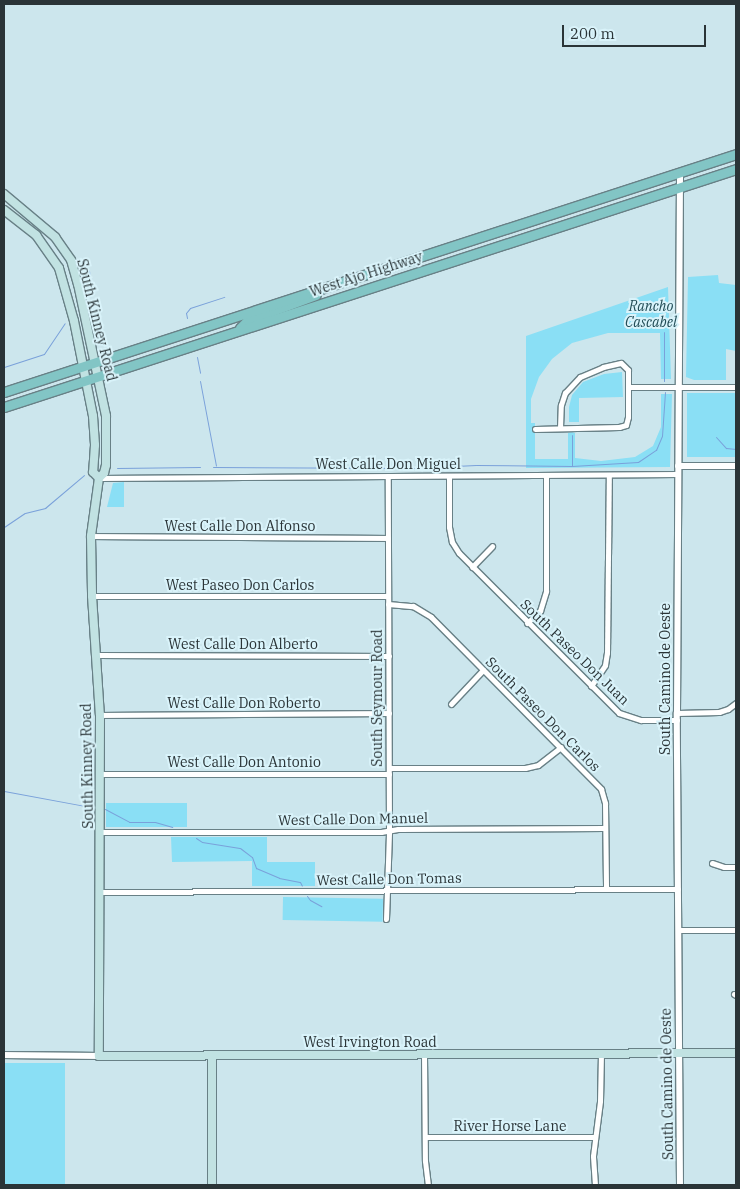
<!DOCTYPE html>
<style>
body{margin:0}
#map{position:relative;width:740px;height:1189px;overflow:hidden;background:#cce6ed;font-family:"IBM Plex Serif",serif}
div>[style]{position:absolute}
.green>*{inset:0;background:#8adff5;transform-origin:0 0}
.stream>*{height:1px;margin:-0.5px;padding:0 0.5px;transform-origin:0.5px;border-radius:0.5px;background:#7aa1da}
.roads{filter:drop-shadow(1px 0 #688086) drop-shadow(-1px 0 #688086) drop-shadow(0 1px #688086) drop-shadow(0 -1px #688086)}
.minor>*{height:5px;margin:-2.5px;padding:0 2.5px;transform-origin:2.5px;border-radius:2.5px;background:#fff}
.tertiary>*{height:6px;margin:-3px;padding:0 3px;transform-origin:3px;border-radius:3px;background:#fff}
.secondary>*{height:8px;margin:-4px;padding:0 4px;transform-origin:4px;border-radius:4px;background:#c1e2e2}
.primary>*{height:9px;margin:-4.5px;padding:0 4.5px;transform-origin:4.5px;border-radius:4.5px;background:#82c5c5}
span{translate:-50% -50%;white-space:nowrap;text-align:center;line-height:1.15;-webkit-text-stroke:4px #d9f3fa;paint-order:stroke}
.street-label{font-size:14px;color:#2a3437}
.park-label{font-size:14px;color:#224c56;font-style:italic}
.frame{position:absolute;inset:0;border:5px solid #2a3437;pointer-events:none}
.scale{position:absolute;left:562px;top:25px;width:144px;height:22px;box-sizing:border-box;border:2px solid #2a3437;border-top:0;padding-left:6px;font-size:15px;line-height:18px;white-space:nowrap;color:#2a3437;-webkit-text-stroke:4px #d9f3fa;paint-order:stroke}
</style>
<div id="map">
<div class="green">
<i style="clip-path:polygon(718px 275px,719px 283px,736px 285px,736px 351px,726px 349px,726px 380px,694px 380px,686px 377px,688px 277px)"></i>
<i style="clip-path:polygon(668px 287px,671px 379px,661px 379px,660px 333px,608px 333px,572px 343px,552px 359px,539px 377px,531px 399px,531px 423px,535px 423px,535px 459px,568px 459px,568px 433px,572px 432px,575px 433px,575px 458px,601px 461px,635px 457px,653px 446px,661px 427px,661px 394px,672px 394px,670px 467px,526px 468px,526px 336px)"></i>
<i style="clip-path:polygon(622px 372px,623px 397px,579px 398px,579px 422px,569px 422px,569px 407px,572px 395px,583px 382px,604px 374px)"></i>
<i style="left:736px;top:393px;width:64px;height:49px;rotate:90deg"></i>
<i style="clip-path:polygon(124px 482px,124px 507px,107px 507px,113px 483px)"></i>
<i style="left:187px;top:803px;width:24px;height:81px;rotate:90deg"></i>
<i style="clip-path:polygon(171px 837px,267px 837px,267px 862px,315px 862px,315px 886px,252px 886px,252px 861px,172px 862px)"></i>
<i style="left:283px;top:897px;width:100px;height:23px;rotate:1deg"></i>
<i style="left:65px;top:1063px;width:122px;height:61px;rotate:90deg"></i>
</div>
<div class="stream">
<i style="left:87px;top:290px;width:6px;rotate:-51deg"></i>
<i style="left:91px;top:285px;width:15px;rotate:-98deg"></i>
<i style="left:187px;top:318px;width:5px;rotate:-101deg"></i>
<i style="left:186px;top:313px;width:6px;rotate:-51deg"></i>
<i style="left:190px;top:308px;width:36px;rotate:-18deg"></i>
<i style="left:197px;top:357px;width:16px;rotate:79deg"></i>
<i style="left:4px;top:367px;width:42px;rotate:-18deg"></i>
<i style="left:44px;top:354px;width:37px;rotate:-56deg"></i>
<i style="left:200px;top:381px;width:86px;rotate:79.3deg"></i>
<i style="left:664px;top:381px;width:49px;rotate:-90deg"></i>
<i style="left:572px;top:435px;width:31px;rotate:90deg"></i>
<i style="left:716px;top:437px;width:15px;rotate:48deg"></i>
<i style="left:726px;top:448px;width:10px;rotate:6deg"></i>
<i style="left:213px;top:467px;width:200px;rotate:0.3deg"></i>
<i style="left:413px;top:468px;width:63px;rotate:-2.7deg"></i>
<i style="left:476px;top:465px;width:96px;rotate:0.6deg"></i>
<i style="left:572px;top:466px;width:66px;rotate:-3.5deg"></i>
<i style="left:638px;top:462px;width:22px;rotate:-34deg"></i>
<i style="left:656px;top:450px;width:15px;rotate:-67deg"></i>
<i style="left:662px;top:436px;width:44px;rotate:-86.1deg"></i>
<i style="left:117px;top:468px;width:83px;rotate:-0.7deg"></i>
<i style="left:4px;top:527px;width:25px;rotate:-34deg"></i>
<i style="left:25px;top:513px;width:21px;rotate:-14deg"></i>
<i style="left:45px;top:508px;width:51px;rotate:-40.2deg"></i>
<i style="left:4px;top:791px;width:94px;rotate:10.5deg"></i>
<i style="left:105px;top:809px;width:27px;rotate:28deg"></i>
<i style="left:129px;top:822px;width:26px"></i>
<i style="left:155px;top:822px;width:18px;rotate:16deg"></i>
<i style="left:196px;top:838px;width:7px;rotate:34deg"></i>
<i style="left:202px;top:842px;width:38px;rotate:9deg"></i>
<i style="left:240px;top:848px;width:15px;rotate:37deg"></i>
<i style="left:252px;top:857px;width:12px;rotate:70deg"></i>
<i style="left:256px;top:868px;width:25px;rotate:23deg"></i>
<i style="left:279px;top:878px;width:21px;rotate:11deg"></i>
<i style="left:300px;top:882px;width:4px;rotate:63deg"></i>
<i style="left:307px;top:896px;width:5px;rotate:53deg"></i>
<i style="left:310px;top:900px;width:13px;rotate:29deg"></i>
</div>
<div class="roads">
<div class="minor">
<i style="left:560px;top:428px;width:23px;rotate:-88deg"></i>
<i style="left:561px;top:405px;width:13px;rotate:-72deg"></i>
<i style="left:565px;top:393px;width:22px;rotate:-47deg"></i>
<i style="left:580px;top:377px;width:25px;rotate:-23deg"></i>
<i style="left:603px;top:367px;width:18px;rotate:-13deg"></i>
<i style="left:621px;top:363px;width:10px;rotate:45deg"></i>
<i style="left:628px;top:370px;width:17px;rotate:90deg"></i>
<i style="left:535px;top:429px;width:84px;rotate:-1.4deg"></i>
<i style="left:619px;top:427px;width:7px;rotate:-16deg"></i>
<i style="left:626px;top:425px;width:8px;rotate:-76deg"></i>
<i style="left:628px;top:417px;width:30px;rotate:-90deg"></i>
<i style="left:628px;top:387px;width:108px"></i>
<i style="left:449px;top:477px;width:50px;rotate:90deg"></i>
<i style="left:449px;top:527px;width:15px;rotate:79deg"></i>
<i style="left:452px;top:542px;width:13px;rotate:58deg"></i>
<i style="left:459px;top:553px;width:226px;rotate:45deg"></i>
<i style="left:619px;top:713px;width:23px;rotate:18deg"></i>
<i style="left:641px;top:720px;width:36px"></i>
<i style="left:99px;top:478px;width:579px;rotate:-0.4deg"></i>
<i style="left:91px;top:536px;width:297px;rotate:0.4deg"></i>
<i style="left:472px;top:567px;width:29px;rotate:-46deg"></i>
<i style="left:92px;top:596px;width:296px"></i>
<i style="left:388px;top:604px;width:25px;rotate:5deg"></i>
<i style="left:413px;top:606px;width:21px;rotate:31deg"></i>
<i style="left:431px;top:617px;width:242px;rotate:45.3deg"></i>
<i style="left:601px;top:789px;width:15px;rotate:74deg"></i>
<i style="left:605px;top:803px;width:86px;rotate:89.3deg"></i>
<i style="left:527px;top:623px;width:18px;rotate:-43deg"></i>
<i style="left:540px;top:611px;width:21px;rotate:-73deg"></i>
<i style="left:546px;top:591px;width:115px;rotate:-90deg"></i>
<i style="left:97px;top:655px;width:292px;rotate:0.2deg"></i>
<i style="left:591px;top:686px;width:25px;rotate:-56deg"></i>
<i style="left:605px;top:665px;width:12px;rotate:-81deg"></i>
<i style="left:607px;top:653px;width:177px;rotate:-89.4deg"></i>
<i style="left:451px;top:704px;width:47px;rotate:-46.7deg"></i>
<i style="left:677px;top:713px;width:42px;rotate:-1.4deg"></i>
<i style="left:719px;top:712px;width:9px;rotate:-18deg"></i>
<i style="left:728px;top:709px;width:10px;rotate:-37deg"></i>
<i style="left:100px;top:715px;width:289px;rotate:-0.4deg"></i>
<i style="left:389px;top:768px;width:136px"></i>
<i style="left:525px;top:768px;width:13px;rotate:-13deg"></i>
<i style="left:538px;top:765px;width:29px;rotate:-38deg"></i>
<i style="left:100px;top:774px;width:289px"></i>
<i style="left:101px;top:832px;width:280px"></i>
<i style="left:381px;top:832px;width:17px;rotate:-10deg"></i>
<i style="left:398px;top:829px;width:207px;rotate:-0.3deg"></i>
<i style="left:712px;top:863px;width:13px;rotate:18deg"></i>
<i style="left:724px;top:867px;width:12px"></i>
<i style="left:99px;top:892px;width:579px;rotate:-0.3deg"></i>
<i style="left:386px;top:919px;width:88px;rotate:-88deg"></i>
<i style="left:389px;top:831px;width:355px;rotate:-90.2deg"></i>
<i style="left:678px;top:930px;width:58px"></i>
<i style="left:734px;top:994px;width:2px;rotate:27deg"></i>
<i style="left:424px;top:1054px;width:107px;rotate:89.5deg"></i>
<i style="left:425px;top:1161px;width:24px;rotate:83deg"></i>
<i style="left:426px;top:1137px;width:169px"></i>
<i style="left:595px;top:1185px;width:29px;rotate:-94deg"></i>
<i style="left:593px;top:1156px;width:55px;rotate:-82.7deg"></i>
<i style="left:600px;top:1101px;width:47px;rotate:-88.8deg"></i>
</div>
<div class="tertiary">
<i style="left:678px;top:466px;width:58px"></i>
<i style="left:4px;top:1055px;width:95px;rotate:0.6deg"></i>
<i style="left:680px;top:1185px;width:472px;rotate:-90.4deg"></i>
<i style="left:677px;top:713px;width:541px;rotate:-89.68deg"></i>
</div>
<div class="secondary">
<i style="left:4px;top:194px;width:67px;rotate:40.1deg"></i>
<i style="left:55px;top:237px;width:28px;rotate:55deg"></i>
<i style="left:71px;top:260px;width:25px;rotate:74deg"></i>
<i style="left:78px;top:284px;width:135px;rotate:78deg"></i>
<i style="left:106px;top:416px;width:49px;rotate:90deg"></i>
<i style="left:106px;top:465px;width:8px;rotate:104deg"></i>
<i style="left:104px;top:473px;width:7px;rotate:135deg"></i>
<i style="left:99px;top:478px;width:59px;rotate:97.9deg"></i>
<i style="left:91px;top:536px;width:60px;rotate:89deg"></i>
<i style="left:92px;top:596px;width:119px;rotate:86.2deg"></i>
<i style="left:100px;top:715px;width:341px;rotate:90.2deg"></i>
<i style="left:99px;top:1056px;width:637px;rotate:-0.27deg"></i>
<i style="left:4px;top:210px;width:41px;rotate:38deg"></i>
<i style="left:36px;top:235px;width:40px;rotate:55.1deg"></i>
<i style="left:59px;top:268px;width:55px;rotate:74.2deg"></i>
<i style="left:74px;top:321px;width:97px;rotate:78.7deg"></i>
<i style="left:93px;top:416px;width:29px;rotate:86deg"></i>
<i style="left:95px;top:445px;width:27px;rotate:94deg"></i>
<i style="left:93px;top:472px;width:8px;rotate:45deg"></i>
<i style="left:212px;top:1185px;width:130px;rotate:-90deg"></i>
</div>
<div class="primary">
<i style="left:240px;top:328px;width:11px;rotate:-45deg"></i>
<i style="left:248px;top:320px;width:72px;rotate:-20.2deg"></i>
<i style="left:4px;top:392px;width:770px;rotate:-18.01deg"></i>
<i style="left:4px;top:407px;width:770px;rotate:-18.01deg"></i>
</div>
</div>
<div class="street-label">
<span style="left:366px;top:274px;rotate:-18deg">West Ajo Highway</span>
<span style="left:97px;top:320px;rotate:76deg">South Kinney Road</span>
<span style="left:388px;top:464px">West Calle Don Miguel</span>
<span style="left:240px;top:526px">West Calle Don Alfonso</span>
<span style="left:240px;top:585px">West Paseo Don Carlos</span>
<span style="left:243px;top:644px">West Calle Don Alberto</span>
<span style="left:575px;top:652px;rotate:44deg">South Paseo Don Juan</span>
<span style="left:665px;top:679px;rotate:-90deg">South Camino de Oeste</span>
<span style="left:377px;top:698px;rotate:-90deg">South Seymour Road</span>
<span style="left:244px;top:703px">West Calle Don Roberto</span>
<span style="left:543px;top:714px;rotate:45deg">South Paseo Don Carlos</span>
<span style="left:244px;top:762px">West Calle Don Antonio</span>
<span style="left:87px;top:766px;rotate:-91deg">South Kinney Road</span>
<span style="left:353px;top:819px;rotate:-1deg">West Calle Don Manuel</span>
<span style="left:389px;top:879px;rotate:-1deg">West Calle Don Tomas</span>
<span style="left:370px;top:1042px">West Irvington Road</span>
<span style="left:667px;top:1084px;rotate:-91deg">South Camino de Oeste</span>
<span style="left:510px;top:1126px">River Horse Lane</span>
</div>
<div class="park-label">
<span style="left:651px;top:314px">Rancho<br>Cascabel</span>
</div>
<div class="frame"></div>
<div class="scale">200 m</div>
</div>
